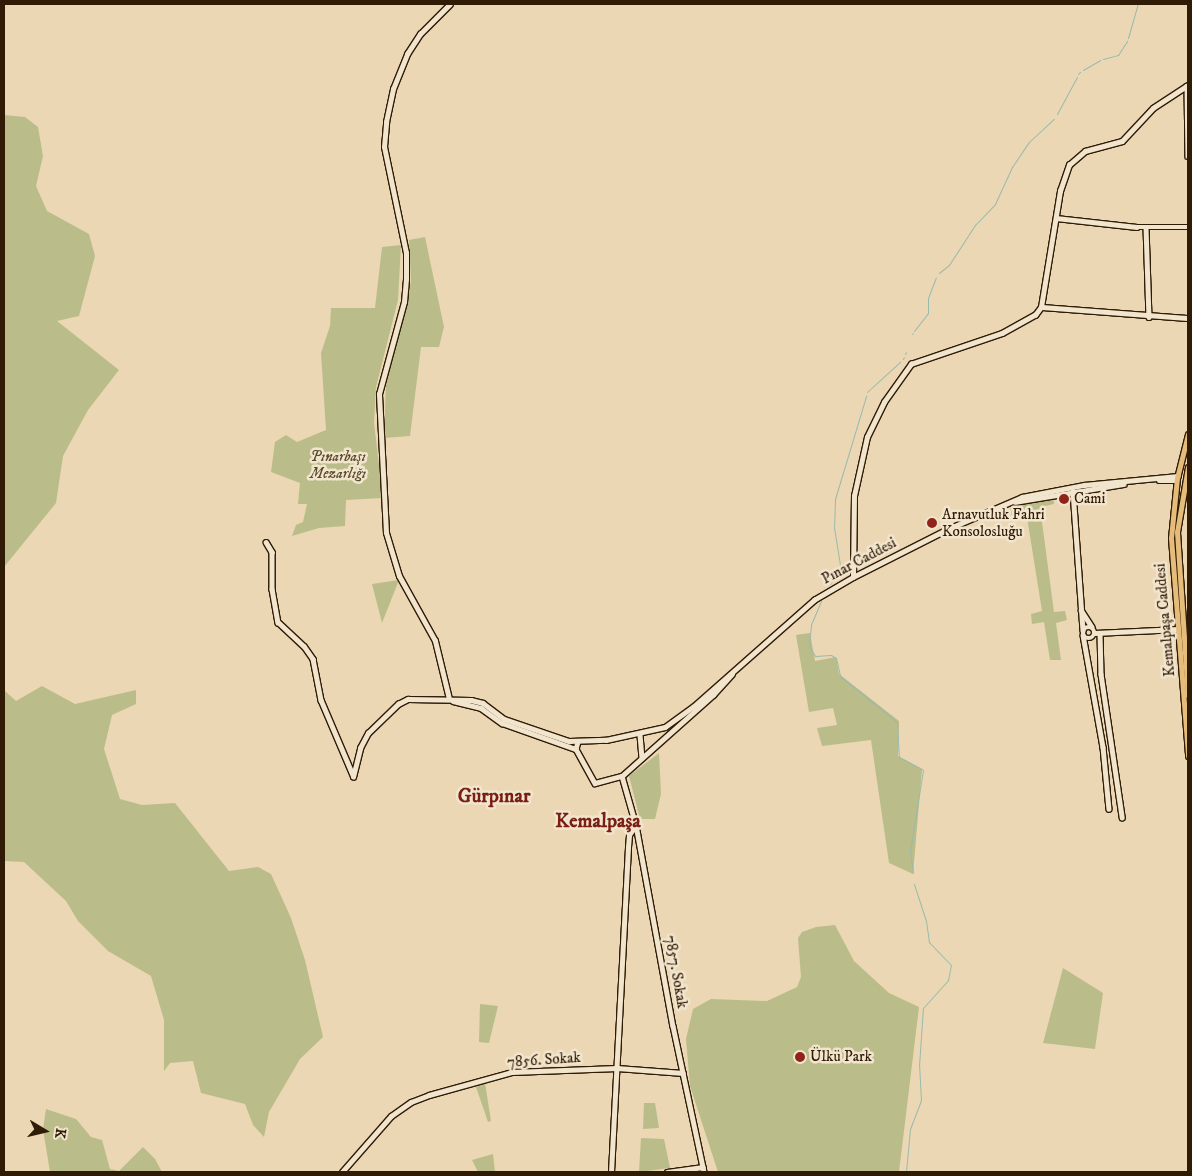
<!DOCTYPE html>
<meta charset="utf-8">
<style>
body{margin:0}
#map{position:relative;width:1192px;height:1176px;overflow:hidden;background:#ebd7b3;font-family:"IM FELL DW Pica",serif}
div>[style]{position:absolute}
.green>*{inset:0;background:#babd8a}
.stream>*{height:1px;margin:-0.5px;padding:0 0.5px;transform-origin:0.5px;border-radius:0.5px;background:#98baae}
.roads{filter:drop-shadow(1px 0 #301b06) drop-shadow(-1px 0 #301b06) drop-shadow(0 1px #301b06) drop-shadow(0 -1px #301b06)}
.secondary>*{height:4.5px;margin:-2.25px;padding:0 2.25px;transform-origin:2.25px;border-radius:2.25px;background:#f2e5ce}
.secondary>.ring{margin:-2.25px;padding:0;box-sizing:content-box;background:none;border:4.5px solid #f2e5ce;border-radius:50%}
.primary>*{height:5px;margin:-2.5px;padding:0 2.5px;transform-origin:2.5px;border-radius:2.5px;background:#e6bc7a}
.dots>*{width:14px;height:14px;translate:-50% -50%;box-sizing:border-box;border:2px solid #f2e5ce;border-radius:50%}
span{translate:-50% -50%;white-space:nowrap;text-align:center;line-height:1.15;-webkit-text-stroke:5px #f2e5ce;paint-order:stroke}
.park-label{font-size:15px;color:#594c2e;font-style:italic}
.poi-label{font-size:15px;color:#301b06}
.left{translate:0 -50%;text-align:left}
.street-label{font-size:15px;color:#301b06}
.district-label{font-size:20px;color:#7a1f14;font-weight:700}
.frame{position:absolute;inset:0;border:5px solid #301b06;pointer-events:none}
.north{position:absolute;left:20px;top:1106px;width:50px;height:50px;-webkit-text-stroke:4px #f2e5ce;paint-order:stroke;rotate:99deg;font-size:14px;font-weight:700;line-height:20px;text-align:center;color:#301b06}
.north::after{content:'';display:block;margin:auto;width:18px;height:22px;background:#301b06;clip-path:polygon(50% 0,100% 100%,50% 72%,0 100%)}
</style>
<div id="map">
<div class="green">
<i style="clip-path:polygon(4px 115px,25px 117px,38px 127px,43px 156px,36px 186px,47px 211px,89px 234px,95px 256px,79px 316px,57px 321px,119px 370px,88px 410px,63px 456px,56px 503px,4px 567px,4px 578px)"></i>
<i style="clip-path:polygon(425px 237px,444px 327px,439px 347px,421px 347px,410px 436px,384px 438px,386px 385px,411px 281px,409px 240px)"></i>
<i style="clip-path:polygon(401px 245px,398px 300px,376px 387px,374px 423px,383px 498px,346px 500px,345px 526px,319px 528px,292px 536px,296px 525px,303px 522px,307px 504px,298px 504px,300px 483px,271px 472px,275px 442px,286px 435px,297px 442px,326px 430px,321px 353px,330px 326px,331px 308px,375px 308px,382px 247px)"></i>
<i style="clip-path:polygon(1053px 496px,1054px 504px,1040px 507px,1054px 612px,1065px 611px,1067px 620px,1056px 623px,1061px 660px,1050px 660px,1044px 622px,1032px 624px,1031px 614px,1042px 611px,1026px 511px,1011px 515px,1010px 507px)"></i>
<i style="clip-path:polygon(399px 580px,382px 623px,372px 584px)"></i>
<i style="clip-path:polygon(810px 633px,815px 661px,836px 657px,839px 674px,899px 721px,898px 756px,922px 769px,913px 874px,889px 863px,871px 740px,822px 746px,817px 728px,837px 725px,833px 708px,809px 712px,796px 635px)"></i>
<i style="clip-path:polygon(42px 686px,75px 704px,136px 690px,136px 704px,112px 715px,104px 749px,120px 799px,142px 805px,175px 803px,229px 871px,258px 867px,271px 874px,291px 918px,305px 960px,323px 1037px,300px 1059px,269px 1112px,264px 1137px,253px 1125px,245px 1104px,201px 1093px,193px 1061px,170px 1063px,164px 1071px,164px 1020px,151px 976px,108px 951px,78px 921px,66px 901px,24px 862px,4px 861px,4px 690px,16px 701px)"></i>
<i style="clip-path:polygon(659px 753px,661px 794px,655px 819px,640px 819px,629px 776px)"></i>
<i style="clip-path:polygon(835px 925px,854px 961px,889px 993px,919px 1007px,899px 1172px,718px 1172px,690px 1086px,686px 1039px,693px 1009px,711px 999px,767px 1001px,797px 987px,801px 977px,798px 938px,802px 932px,816px 927px)"></i>
<i style="clip-path:polygon(1063px 968px,1103px 993px,1095px 1049px,1043px 1043px)"></i>
<i style="clip-path:polygon(480px 1004px,498px 1006px,489px 1043px,479px 1042px)"></i>
<i style="clip-path:polygon(485px 1083px,491px 1121px,488px 1122px,476px 1087px)"></i>
<i style="clip-path:polygon(644px 1103px,655px 1103px,659px 1128px,643px 1129px)"></i>
<i style="clip-path:polygon(46px 1109px,76px 1119px,91px 1137px,102px 1140px,110px 1169px,119px 1171px,143px 1147px,155px 1159px,162px 1172px,50px 1172px,43px 1129px)"></i>
<i style="clip-path:polygon(641px 1138px,664px 1139px,670px 1168px,639px 1172px)"></i>
<i style="clip-path:polygon(493px 1154px,495px 1172px,478px 1172px,472px 1160px)"></i>
</div>
<div class="stream">
<i style="left:1128px;top:38px;width:35px;rotate:-74deg"></i>
<i style="left:1103px;top:59px;width:16px;rotate:-15deg"></i>
<i style="left:1118px;top:55px;width:17px;rotate:-57deg"></i>
<i style="left:1083px;top:70px;width:20px;rotate:-30deg"></i>
<i style="left:1078px;top:74px;width:3px;rotate:-45deg"></i>
<i style="left:1057px;top:114px;width:42px;rotate:-61.6deg"></i>
<i style="left:939px;top:273px;width:13px;rotate:-39deg"></i>
<i style="left:949px;top:265px;width:48px;rotate:-57deg"></i>
<i style="left:975px;top:225px;width:29px;rotate:-46deg"></i>
<i style="left:995px;top:204px;width:41px;rotate:-65.3deg"></i>
<i style="left:1012px;top:167px;width:30px;rotate:-56deg"></i>
<i style="left:1029px;top:142px;width:34px;rotate:-43deg"></i>
<i style="left:914px;top:331px;width:23px;rotate:-52deg"></i>
<i style="left:928px;top:313px;width:15px;rotate:-90deg"></i>
<i style="left:928px;top:298px;width:22px;rotate:-69deg"></i>
<i style="left:912px;top:334px;width:1px;rotate:-45deg"></i>
<i style="left:905px;top:354px;width:2px;rotate:-63deg"></i>
<i style="left:903px;top:359px;width:2px;rotate:-63deg"></i>
<i style="left:867px;top:392px;width:45px;rotate:-42.3deg"></i>
<i style="left:840px;top:565px;width:36px;rotate:-99deg"></i>
<i style="left:834px;top:529px;width:30px;rotate:-88deg"></i>
<i style="left:835px;top:499px;width:108px;rotate:-73.2deg"></i>
<i style="left:830px;top:584px;width:16px;rotate:-60deg"></i>
<i style="left:821px;top:601px;width:26px;rotate:113deg"></i>
<i style="left:811px;top:625px;width:21px;rotate:95deg"></i>
<i style="left:809px;top:646px;width:12px;rotate:59deg"></i>
<i style="left:815px;top:656px;width:16px;rotate:-4deg"></i>
<i style="left:831px;top:655px;width:6px;rotate:31deg"></i>
<i style="left:836px;top:658px;width:18px;rotate:77deg"></i>
<i style="left:840px;top:676px;width:73px;rotate:38.9deg"></i>
<i style="left:897px;top:722px;width:35px;rotate:87deg"></i>
<i style="left:899px;top:757px;width:27px;rotate:28deg"></i>
<i style="left:923px;top:770px;width:82px;rotate:99.1deg"></i>
<i style="left:910px;top:851px;width:22px;rotate:82deg"></i>
<i style="left:906px;top:1172px;width:43px;rotate:-84.7deg"></i>
<i style="left:910px;top:1129px;width:30px;rotate:-69deg"></i>
<i style="left:921px;top:1101px;width:35px;rotate:-93deg"></i>
<i style="left:919px;top:1066px;width:58px;rotate:-86.1deg"></i>
<i style="left:923px;top:1008px;width:38px;rotate:-48deg"></i>
<i style="left:948px;top:980px;width:15px;rotate:-79deg"></i>
<i style="left:951px;top:965px;width:32px;rotate:-134deg"></i>
<i style="left:929px;top:942px;width:21px;rotate:-98deg"></i>
<i style="left:926px;top:921px;width:39px;rotate:-108deg"></i>
</div>
<div class="roads">
<div class="secondary">
<i style="left:1187px;top:86px;width:70px;rotate:89.2deg"></i>
<i style="left:1056px;top:218px;width:81px;rotate:6.3deg"></i>
<i style="left:1137px;top:227px;width:51px"></i>
<i style="left:1146px;top:227px;width:90px;rotate:88.1deg"></i>
<i style="left:1041px;top:307px;width:147px;rotate:4.3deg"></i>
<i style="left:1159px;top:481px;width:18px"></i>
<i style="left:1073px;top:491px;width:140px;rotate:85.9deg"></i>
<i style="left:1015px;top:502px;width:110px;rotate:-9.4deg"></i>
<i style="left:266px;top:542px;width:12px;rotate:59deg"></i>
<i style="left:272px;top:552px;width:37px;rotate:90deg"></i>
<i style="left:272px;top:589px;width:34px;rotate:80deg"></i>
<i style="left:278px;top:622px;width:35px;rotate:43deg"></i>
<i style="left:304px;top:646px;width:16px;rotate:55deg"></i>
<i style="left:313px;top:659px;width:42px;rotate:79deg"></i>
<i style="left:321px;top:700px;width:82px;rotate:66.9deg"></i>
<i style="left:853px;top:577px;width:81px;rotate:-89.3deg"></i>
<i style="left:854px;top:496px;width:60px;rotate:-77.6deg"></i>
<i style="left:867px;top:437px;width:39px;rotate:-64deg"></i>
<i style="left:884px;top:402px;width:47px;rotate:-54.6deg"></i>
<i style="left:911px;top:364px;width:96px;rotate:-18.8deg"></i>
<i style="left:1002px;top:333px;width:38px;rotate:-29deg"></i>
<i style="left:1035px;top:315px;width:10px;rotate:-53deg"></i>
<i style="left:1041px;top:307px;width:118px;rotate:-80.7deg"></i>
<i style="left:1060px;top:191px;width:28px;rotate:-71deg"></i>
<i style="left:1069px;top:165px;width:21px;rotate:-41deg"></i>
<i style="left:1085px;top:151px;width:38px;rotate:-15deg"></i>
<i style="left:1122px;top:141px;width:45px;rotate:-46.8deg"></i>
<i style="left:1153px;top:108px;width:42px;rotate:-33.3deg"></i>
<i style="left:1081px;top:610px;width:20px;rotate:57deg"></i>
<i class="ring" style="left:1083px;top:627px;width:7.5px;height:7.5px"></i>
<i style="left:1095px;top:633px;width:83px;rotate:-2.8deg"></i>
<i style="left:1100px;top:633px;width:41px;rotate:88.6deg"></i>
<i style="left:1101px;top:674px;width:145px;rotate:81.6deg"></i>
<i style="left:1083px;top:635px;width:114px;rotate:79.9deg"></i>
<i style="left:1103px;top:747px;width:62px;rotate:84.5deg"></i>
<i style="left:449px;top:699px;width:60px;rotate:-103.6deg"></i>
<i style="left:435px;top:641px;width:74px;rotate:-119deg"></i>
<i style="left:399px;top:576px;width:45px;rotate:-106.8deg"></i>
<i style="left:386px;top:533px;width:139px;rotate:-92.9deg"></i>
<i style="left:379px;top:394px;width:95px;rotate:-74.8deg"></i>
<i style="left:404px;top:302px;width:23px;rotate:-85deg"></i>
<i style="left:406px;top:279px;width:26px;rotate:-90deg"></i>
<i style="left:406px;top:253px;width:108px;rotate:-101.7deg"></i>
<i style="left:384px;top:147px;width:25px;rotate:-85deg"></i>
<i style="left:386px;top:122px;width:34px;rotate:-78deg"></i>
<i style="left:393px;top:89px;width:38px;rotate:-68deg"></i>
<i style="left:407px;top:54px;width:24px;rotate:-57deg"></i>
<i style="left:420px;top:34px;width:42px;rotate:-45deg"></i>
<i style="left:453px;top:701px;width:29px;rotate:14deg"></i>
<i style="left:481px;top:708px;width:26px;rotate:36deg"></i>
<i style="left:502px;top:723px;width:78px;rotate:19.4deg"></i>
<i style="left:640px;top:735px;width:23px;rotate:85deg"></i>
<i style="left:578px;top:742px;width:7px;rotate:106deg"></i>
<i style="left:576px;top:749px;width:39px;rotate:61deg"></i>
<i style="left:595px;top:783px;width:28px;rotate:-15deg"></i>
<i style="left:622px;top:776px;width:122px;rotate:-41.7deg"></i>
<i style="left:713px;top:695px;width:28px;rotate:-48deg"></i>
<i style="left:622px;top:776px;width:51px;rotate:74.1deg"></i>
<i style="left:636px;top:825px;width:204px;rotate:79.6deg"></i>
<i style="left:673px;top:1026px;width:149px;rotate:78deg"></i>
<i style="left:353px;top:777px;width:30px;rotate:-76deg"></i>
<i style="left:360px;top:748px;width:17px;rotate:-62deg"></i>
<i style="left:368px;top:733px;width:42px;rotate:-44deg"></i>
<i style="left:398px;top:704px;width:11px;rotate:-27deg"></i>
<i style="left:408px;top:699px;width:63px;rotate:0.9deg"></i>
<i style="left:471px;top:700px;width:12px;rotate:14deg"></i>
<i style="left:483px;top:703px;width:26px;rotate:37deg"></i>
<i style="left:504px;top:719px;width:69px;rotate:18.7deg"></i>
<i style="left:569px;top:741px;width:37px;rotate:-2deg"></i>
<i style="left:606px;top:740px;width:60px;rotate:-12.4deg"></i>
<i style="left:665px;top:727px;width:34px;rotate:-36deg"></i>
<i style="left:693px;top:707px;width:162px;rotate:-41.5deg"></i>
<i style="left:814px;top:600px;width:45px;rotate:-30.5deg"></i>
<i style="left:853px;top:577px;width:109px;rotate:-26.8deg"></i>
<i style="left:950px;top:528px;width:78px;rotate:-23.3deg"></i>
<i style="left:1022px;top:497px;width:63px;rotate:-11deg"></i>
<i style="left:1084px;top:485px;width:94px;rotate:-5.5deg"></i>
<i style="left:342px;top:1172px;width:74px;rotate:-48.8deg"></i>
<i style="left:391px;top:1116px;width:24px;rotate:-35deg"></i>
<i style="left:411px;top:1102px;width:19px;rotate:-21deg"></i>
<i style="left:429px;top:1095px;width:86px;rotate:-15.5deg"></i>
<i style="left:512px;top:1072px;width:105px;rotate:-2.2deg"></i>
<i style="left:617px;top:1068px;width:66px;rotate:4.3deg"></i>
<i style="left:611px;top:1172px;width:325px;rotate:-87deg"></i>
<i style="left:628px;top:847px;width:12px;rotate:-85deg"></i>
<i style="left:629px;top:835px;width:12px;rotate:-55deg"></i>
<i style="left:667px;top:1172px;width:36px;rotate:-8deg"></i>
</div>
<div class="primary">
<i style="left:1188px;top:434px;width:45px;rotate:104deg"></i>
<i style="left:1177px;top:478px;width:60px;rotate:95.7deg"></i>
<i style="left:1171px;top:538px;width:219px;rotate:85.5deg"></i>
<i style="left:1188px;top:467px;width:66px;rotate:99.6deg"></i>
<i style="left:1177px;top:532px;width:164px;rotate:86.2deg"></i>
</div>
</div>
<div class="dots">
<i style="left:1064px;top:499px;background:#8f2418"></i>
<i style="left:932px;top:523px;background:#8f2418"></i>
<i style="left:800px;top:1057px;background:#8f2418"></i>
</div>
<div class="park-label">
<span style="left:338px;top:465px">Pınarbaşı<br>Mezarlığı</span>
</div>
<div class="poi-label">
<span class="left" style="left:1074px;top:499px">Cami</span>
<span class="left" style="left:942px;top:523px">Arnavutluk Fahri<br>Konsolosluğu</span>
<span class="left" style="left:810px;top:1057px">Ülkü Park</span>
</div>
<div class="street-label">
<span style="left:859px;top:561px;rotate:-28deg">Pınar Caddesi</span>
<span style="left:1165px;top:620px;rotate:-95deg">Kemalpaşa Caddesi</span>
<span style="left:676px;top:972px;rotate:80deg">7857. Sokak</span>
<span style="left:544px;top:1060px;rotate:-4deg">7856. Sokak</span>
</div>
<div class="district-label">
<span style="left:494px;top:796px">Gürpınar</span>
<span style="left:598px;top:821px">Kemalpaşa</span>
</div>
<div class="frame"></div>
<div class="north">K</div>
</div>
